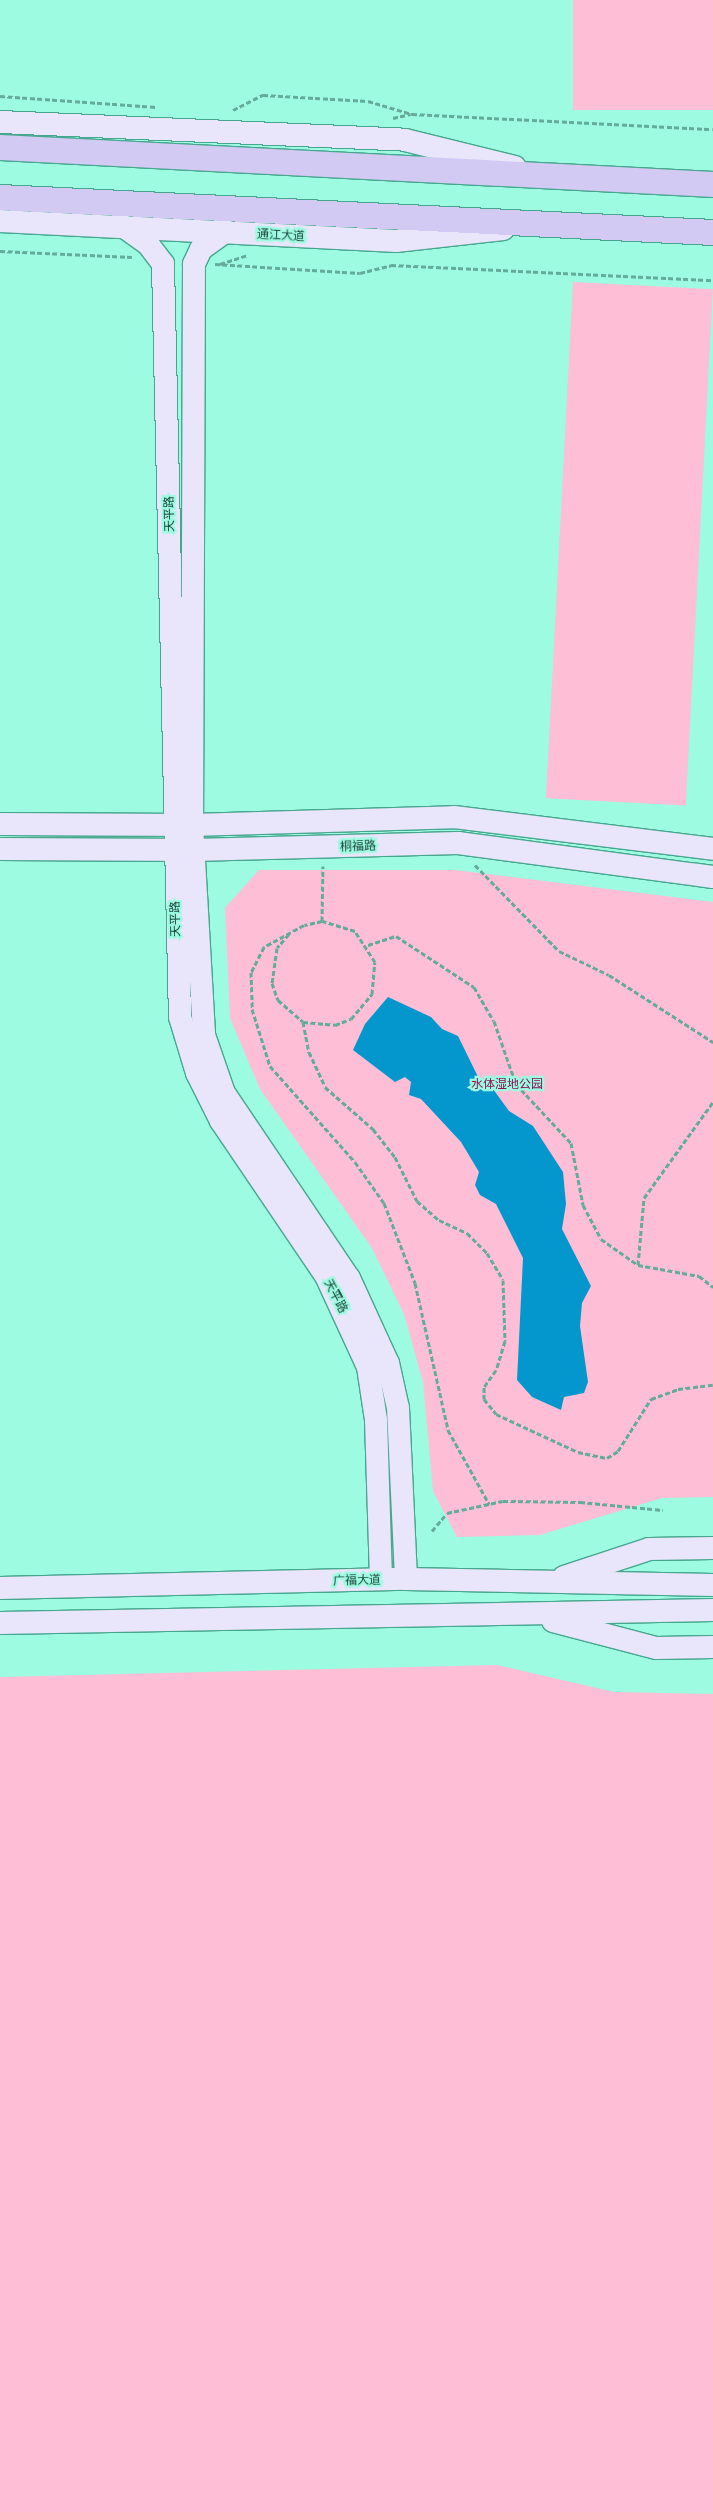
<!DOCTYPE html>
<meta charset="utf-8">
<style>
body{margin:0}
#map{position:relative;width:713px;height:2512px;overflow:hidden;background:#9cfbe0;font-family:Barlow,"Noto Sans SC",sans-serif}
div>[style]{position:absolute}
.green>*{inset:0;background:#febed6;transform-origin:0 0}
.water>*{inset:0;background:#0497ce}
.path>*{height:3px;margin-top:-1.5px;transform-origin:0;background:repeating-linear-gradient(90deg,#64ab98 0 5px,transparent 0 7.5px)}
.roads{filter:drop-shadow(1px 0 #46a78e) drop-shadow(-1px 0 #46a78e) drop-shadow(0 1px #46a78e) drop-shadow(0 -1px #46a78e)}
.secondary>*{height:22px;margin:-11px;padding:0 11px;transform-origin:11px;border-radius:11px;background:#e9e5fa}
.primary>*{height:25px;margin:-12.5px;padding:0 12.5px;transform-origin:12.5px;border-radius:12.5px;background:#d3caf4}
span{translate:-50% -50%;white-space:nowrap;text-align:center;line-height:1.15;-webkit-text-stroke:4.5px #9cfbe0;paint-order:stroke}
.street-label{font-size:12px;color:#1d453b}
.park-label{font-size:12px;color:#8a1054}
</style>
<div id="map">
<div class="green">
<i style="left:573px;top:0;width:140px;height:110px"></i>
<i style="left:573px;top:282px;width:140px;height:517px;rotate:3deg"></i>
<i style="clip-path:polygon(259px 870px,455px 870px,713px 902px,713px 1497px,662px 1498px,540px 1535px,457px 1537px,433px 1491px,423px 1382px,404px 1314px,372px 1248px,260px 1089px,230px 1018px,225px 908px)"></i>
<i style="clip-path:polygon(497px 1665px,614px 1692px,713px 1694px,713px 2512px,0 2512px,0 1677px)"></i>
</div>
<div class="water">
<i style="clip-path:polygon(388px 997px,431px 1017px,442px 1029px,458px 1036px,484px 1089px,493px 1089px,509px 1111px,533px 1126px,563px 1172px,566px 1204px,562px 1229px,591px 1286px,582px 1303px,580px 1326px,588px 1382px,584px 1393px,564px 1397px,561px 1410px,532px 1397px,517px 1380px,523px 1258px,496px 1204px,480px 1195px,475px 1185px,479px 1172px,461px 1142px,421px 1099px,409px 1095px,411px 1082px,405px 1077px,395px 1082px,353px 1050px,365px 1024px)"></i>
</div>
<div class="path">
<i style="left:0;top:96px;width:157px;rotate:4deg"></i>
<i style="left:233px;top:110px;width:34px;rotate:-27deg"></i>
<i style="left:263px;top:95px;width:105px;rotate:3.3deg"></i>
<i style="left:368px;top:101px;width:46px;rotate:16.5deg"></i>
<i style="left:412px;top:114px;width:301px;rotate:2.9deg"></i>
<i style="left:393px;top:118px;width:18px;rotate:-13deg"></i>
<i style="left:0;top:251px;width:132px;rotate:2.6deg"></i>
<i style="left:215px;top:264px;width:145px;rotate:3.6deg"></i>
<i style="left:360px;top:273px;width:32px;rotate:-14deg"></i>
<i style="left:391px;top:265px;width:322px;rotate:2.7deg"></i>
<i style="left:220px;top:264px;width:28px;rotate:-18deg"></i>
<i style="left:475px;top:865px;width:120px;rotate:45.7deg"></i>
<i style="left:559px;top:951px;width:55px;rotate:25.6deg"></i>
<i style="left:609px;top:975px;width:124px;rotate:32.8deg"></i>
<i style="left:322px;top:921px;width:55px;rotate:-89deg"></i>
<i style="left:289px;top:934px;width:18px;rotate:131deg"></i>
<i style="left:277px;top:948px;width:35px;rotate:98deg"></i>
<i style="left:272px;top:983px;width:18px;rotate:71deg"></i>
<i style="left:278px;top:1000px;width:33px;rotate:41deg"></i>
<i style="left:303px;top:1022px;width:32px;rotate:5deg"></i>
<i style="left:335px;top:1025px;width:17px;rotate:-21deg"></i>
<i style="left:351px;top:1019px;width:33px;rotate:-50deg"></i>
<i style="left:372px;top:994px;width:32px;rotate:-85deg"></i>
<i style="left:375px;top:962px;width:37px;rotate:-123deg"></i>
<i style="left:355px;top:931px;width:34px;rotate:-163deg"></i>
<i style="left:322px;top:921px;width:18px;rotate:167deg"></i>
<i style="left:304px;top:925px;width:46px;rotate:151.2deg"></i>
<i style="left:264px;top:947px;width:28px;rotate:117deg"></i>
<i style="left:251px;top:972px;width:37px;rotate:88deg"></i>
<i style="left:252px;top:1009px;width:60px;rotate:72.5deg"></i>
<i style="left:270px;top:1066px;width:128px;rotate:48.5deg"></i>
<i style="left:355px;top:1162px;width:50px;rotate:54.7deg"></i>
<i style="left:384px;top:1203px;width:86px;rotate:68.8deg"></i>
<i style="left:415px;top:1283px;width:151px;rotate:77.3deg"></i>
<i style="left:448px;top:1430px;width:85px;rotate:61deg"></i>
<i style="left:368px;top:945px;width:29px;rotate:-18deg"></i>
<i style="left:396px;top:936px;width:93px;rotate:33.2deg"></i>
<i style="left:474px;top:987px;width:39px;rotate:60deg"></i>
<i style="left:494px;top:1021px;width:67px;rotate:70.8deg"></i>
<i style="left:516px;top:1084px;width:81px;rotate:47deg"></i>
<i style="left:571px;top:1143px;width:63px;rotate:79deg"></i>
<i style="left:583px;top:1205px;width:38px;rotate:62deg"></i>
<i style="left:601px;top:1239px;width:45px;rotate:35.1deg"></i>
<i style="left:638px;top:1265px;width:62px;rotate:10.2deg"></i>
<i style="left:699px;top:1276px;width:18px;rotate:38deg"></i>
<i style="left:303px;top:1022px;width:31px;rotate:79deg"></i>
<i style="left:309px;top:1052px;width:38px;rotate:65deg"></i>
<i style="left:325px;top:1087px;width:64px;rotate:41.2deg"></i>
<i style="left:373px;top:1129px;width:36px;rotate:52deg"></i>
<i style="left:395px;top:1157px;width:49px;rotate:63.4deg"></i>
<i style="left:417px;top:1201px;width:29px;rotate:41deg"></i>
<i style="left:439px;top:1220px;width:31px;rotate:25deg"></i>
<i style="left:467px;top:1233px;width:28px;rotate:45deg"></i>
<i style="left:487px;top:1253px;width:31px;rotate:59deg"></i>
<i style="left:503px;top:1280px;width:61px;rotate:88.1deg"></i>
<i style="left:505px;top:1341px;width:30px;rotate:107deg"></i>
<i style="left:496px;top:1370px;width:21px;rotate:125deg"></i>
<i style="left:484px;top:1387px;width:12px;rotate:90deg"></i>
<i style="left:484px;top:1399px;width:19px;rotate:51deg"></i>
<i style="left:496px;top:1414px;width:90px;rotate:24.9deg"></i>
<i style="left:578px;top:1452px;width:30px;rotate:12deg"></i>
<i style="left:607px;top:1458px;width:13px;rotate:-32deg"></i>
<i style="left:618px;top:1451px;width:62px;rotate:-57.6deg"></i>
<i style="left:651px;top:1399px;width:29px;rotate:-20deg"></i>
<i style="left:678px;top:1389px;width:35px;rotate:-7deg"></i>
<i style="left:638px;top:1265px;width:67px;rotate:-84.9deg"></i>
<i style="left:644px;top:1198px;width:118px;rotate:-54.3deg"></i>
<i style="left:432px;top:1531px;width:23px;rotate:-50deg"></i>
<i style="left:447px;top:1513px;width:57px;rotate:-12.1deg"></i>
<i style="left:503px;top:1501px;width:77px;rotate:0.7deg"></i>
<i style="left:580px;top:1502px;width:83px;rotate:5.5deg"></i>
</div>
<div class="roads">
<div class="secondary">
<i style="left:0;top:122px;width:405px;rotate:2.5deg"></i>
<i style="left:405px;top:140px;width:113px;rotate:13.8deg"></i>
<i style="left:0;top:221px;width:397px;rotate:2.9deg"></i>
<i style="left:396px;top:241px;width:108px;rotate:-6.4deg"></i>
<i style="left:123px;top:226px;width:31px;rotate:36deg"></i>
<i style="left:148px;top:244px;width:25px;rotate:53deg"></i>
<i style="left:163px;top:264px;width:753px;rotate:88.71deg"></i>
<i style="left:180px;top:1017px;width:59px;rotate:73.1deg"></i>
<i style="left:197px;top:1073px;width:54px;rotate:63.4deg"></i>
<i style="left:221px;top:1121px;width:187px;rotate:55.9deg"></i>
<i style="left:326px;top:1276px;width:100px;rotate:65.2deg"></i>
<i style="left:368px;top:1367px;width:54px;rotate:81.4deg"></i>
<i style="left:376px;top:1420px;width:159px;rotate:88.2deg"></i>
<i style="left:226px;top:231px;width:31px;rotate:144deg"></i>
<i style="left:201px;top:249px;width:17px;rotate:115deg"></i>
<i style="left:194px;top:264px;width:561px;rotate:90.2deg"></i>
<i style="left:192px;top:825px;width:210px;rotate:86.7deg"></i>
<i style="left:204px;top:1035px;width:61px;rotate:71deg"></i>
<i style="left:224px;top:1093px;width:223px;rotate:56deg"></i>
<i style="left:349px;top:1278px;width:94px;rotate:65.4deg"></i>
<i style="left:388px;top:1363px;width:46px;rotate:77.5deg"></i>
<i style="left:398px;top:1408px;width:171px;rotate:87.3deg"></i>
<i style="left:0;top:824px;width:192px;rotate:0.3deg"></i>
<i style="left:192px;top:825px;width:262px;rotate:-1.7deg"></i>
<i style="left:454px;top:817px;width:261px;rotate:7deg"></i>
<i style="left:0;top:849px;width:194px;rotate:0.3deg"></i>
<i style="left:194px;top:850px;width:264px;rotate:-1.5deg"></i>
<i style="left:458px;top:843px;width:257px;rotate:7.6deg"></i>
<i style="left:564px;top:1577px;width:89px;rotate:-18.2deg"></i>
<i style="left:649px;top:1549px;width:64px;rotate:-0.9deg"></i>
<i style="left:0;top:1588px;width:406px;rotate:-1.3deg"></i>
<i style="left:406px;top:1579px;width:307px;rotate:1.1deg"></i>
<i style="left:553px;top:1621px;width:106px;rotate:14.7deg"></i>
<i style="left:656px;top:1648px;width:57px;rotate:-1deg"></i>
<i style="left:0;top:1623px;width:713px;rotate:-1.04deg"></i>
</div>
<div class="primary">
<i style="left:0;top:147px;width:714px;rotate:2.97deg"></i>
<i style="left:0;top:197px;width:714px;rotate:2.81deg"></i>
</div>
</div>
<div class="street-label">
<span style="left:281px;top:235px;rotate:3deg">通江大道</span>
<span style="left:169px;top:514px;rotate:-91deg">天平路</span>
<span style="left:358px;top:846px;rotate:-2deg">桐福路</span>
<span style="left:175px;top:919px;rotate:-91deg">天平路</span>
<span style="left:336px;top:1296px;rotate:62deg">天平路</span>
<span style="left:357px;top:1580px;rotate:-1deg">广福大道</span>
</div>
<div class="park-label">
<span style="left:507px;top:1084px">水体湿地公园</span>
</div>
</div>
